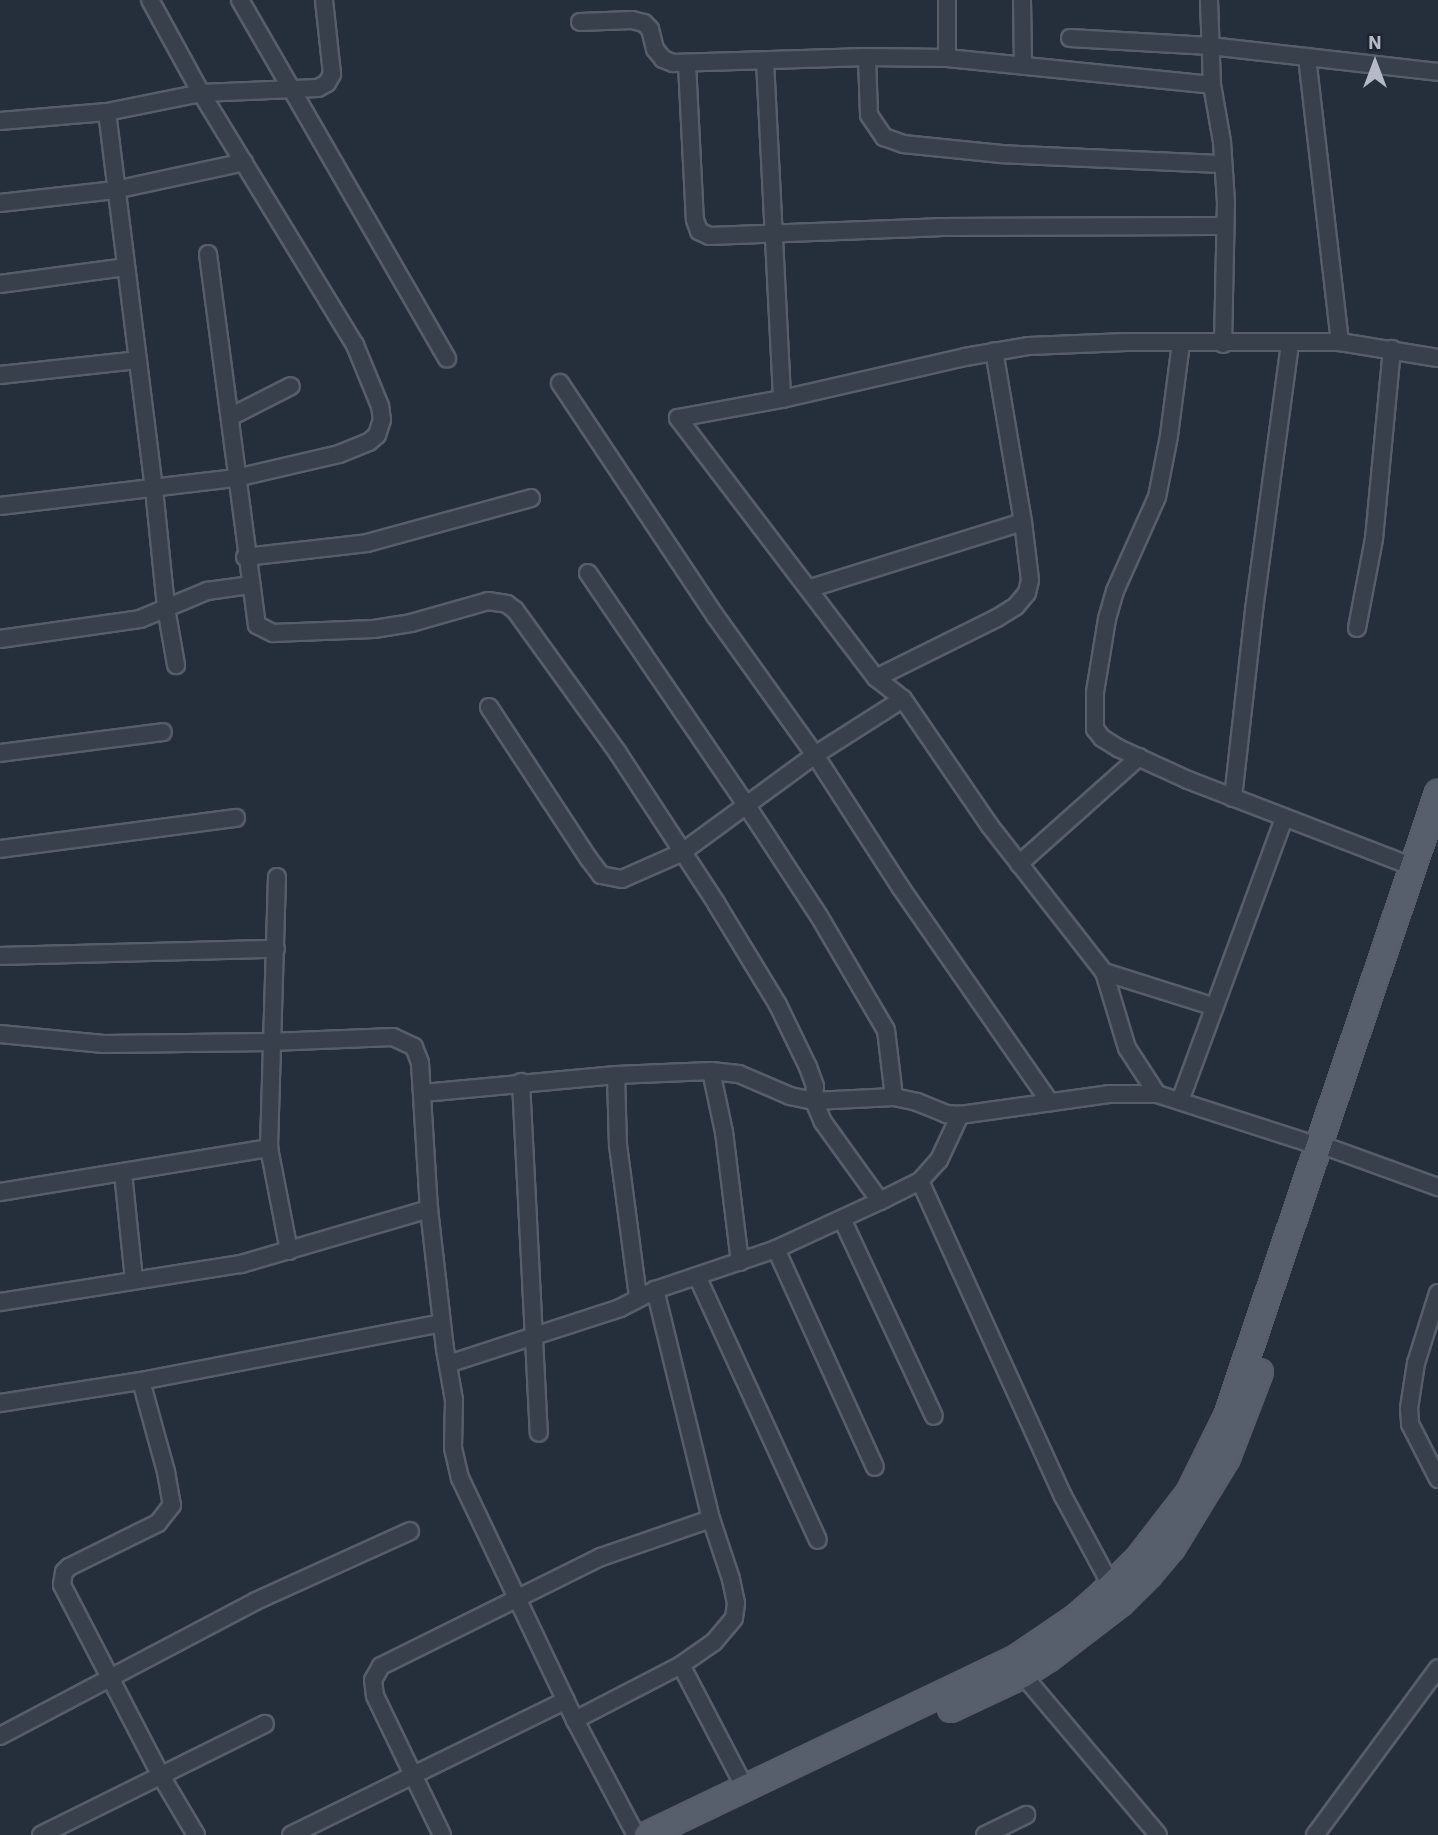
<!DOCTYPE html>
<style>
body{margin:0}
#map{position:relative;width:1438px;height:1835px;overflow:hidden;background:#252e3b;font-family:"IBM Plex Sans",sans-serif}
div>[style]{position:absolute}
.roads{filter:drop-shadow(2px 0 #575e6a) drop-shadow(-2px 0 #575e6a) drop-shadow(0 2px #575e6a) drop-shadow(0 -2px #575e6a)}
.street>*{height:16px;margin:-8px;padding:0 8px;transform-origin:8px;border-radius:8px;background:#38404c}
.primary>*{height:24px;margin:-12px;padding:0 12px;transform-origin:12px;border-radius:12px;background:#575f6c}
span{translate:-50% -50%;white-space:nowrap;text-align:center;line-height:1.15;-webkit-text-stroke:7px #1e2531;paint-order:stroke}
.north{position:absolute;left:1340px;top:28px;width:70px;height:70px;-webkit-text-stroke:5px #1e2531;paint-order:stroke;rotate:0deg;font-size:19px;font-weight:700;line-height:28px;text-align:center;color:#b4bbc7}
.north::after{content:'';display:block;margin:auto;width:24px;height:32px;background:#b4bbc7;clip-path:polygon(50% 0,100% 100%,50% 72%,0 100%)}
</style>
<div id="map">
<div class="roads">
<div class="street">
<i style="left:240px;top:0;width:414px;rotate:60deg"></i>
<i style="left:947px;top:0;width:58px;rotate:90deg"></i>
<i style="left:1022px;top:0;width:64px;rotate:89.1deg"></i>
<i style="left:1209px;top:0;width:85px;rotate:88deg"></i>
<i style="left:1212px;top:85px;width:58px;rotate:80deg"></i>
<i style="left:1222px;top:142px;width:60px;rotate:86.2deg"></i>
<i style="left:1226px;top:202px;width:142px;rotate:91.2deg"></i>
<i style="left:580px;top:22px;width:52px;rotate:-2.2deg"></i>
<i style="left:632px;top:20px;width:12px;rotate:14deg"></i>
<i style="left:644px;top:23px;width:8px;rotate:45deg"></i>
<i style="left:650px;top:29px;width:21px;rotate:76deg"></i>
<i style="left:655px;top:49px;width:13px;rotate:51deg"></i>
<i style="left:663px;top:59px;width:11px;rotate:22deg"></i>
<i style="left:673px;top:63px;width:194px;rotate:-1.8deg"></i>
<i style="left:867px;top:57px;width:80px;rotate:0.7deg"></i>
<i style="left:947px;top:58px;width:266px;rotate:5.8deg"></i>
<i style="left:1070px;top:38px;width:140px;rotate:3.3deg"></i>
<i style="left:1210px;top:46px;width:229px;rotate:6.5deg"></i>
<i style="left:867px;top:57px;width:58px;rotate:88deg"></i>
<i style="left:869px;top:115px;width:27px;rotate:56deg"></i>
<i style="left:884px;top:137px;width:20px;rotate:20deg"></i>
<i style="left:903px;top:144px;width:99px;rotate:5.8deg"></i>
<i style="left:1001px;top:154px;width:222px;rotate:2.6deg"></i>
<i style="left:1307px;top:57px;width:287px;rotate:83.4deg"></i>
<i style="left:765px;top:61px;width:338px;rotate:87.1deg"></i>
<i style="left:687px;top:64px;width:156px;rotate:87.1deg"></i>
<i style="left:695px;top:220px;width:12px;rotate:70deg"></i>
<i style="left:699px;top:231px;width:11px;rotate:27deg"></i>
<i style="left:709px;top:236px;width:230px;rotate:-2.2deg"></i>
<i style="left:939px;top:227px;width:286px;rotate:-0.2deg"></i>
<i style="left:107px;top:112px;width:380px;rotate:82.9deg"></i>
<i style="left:154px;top:489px;width:120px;rotate:84.2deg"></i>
<i style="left:166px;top:608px;width:58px;rotate:80deg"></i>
<i style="left:0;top:121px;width:107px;rotate:-4.8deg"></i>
<i style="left:107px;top:112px;width:96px;rotate:-11.4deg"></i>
<i style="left:201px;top:93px;width:117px;rotate:-2.4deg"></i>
<i style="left:318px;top:88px;width:10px;rotate:-29deg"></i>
<i style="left:327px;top:83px;width:10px;rotate:-61deg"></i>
<i style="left:332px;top:74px;width:74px;rotate:-96.2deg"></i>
<i style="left:0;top:203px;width:116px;rotate:-6.4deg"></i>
<i style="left:115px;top:190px;width:132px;rotate:-12.2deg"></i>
<i style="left:208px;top:254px;width:374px;rotate:82.5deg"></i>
<i style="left:257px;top:625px;width:18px;rotate:27deg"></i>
<i style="left:273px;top:633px;width:101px;rotate:-2.3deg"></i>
<i style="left:374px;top:629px;width:37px;rotate:-9deg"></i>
<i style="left:411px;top:623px;width:80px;rotate:-15.9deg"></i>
<i style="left:488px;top:601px;width:19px;rotate:9deg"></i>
<i style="left:507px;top:604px;width:10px;rotate:37deg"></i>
<i style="left:515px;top:610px;width:176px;rotate:54.2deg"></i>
<i style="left:618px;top:753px;width:179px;rotate:56.8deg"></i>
<i style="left:716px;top:903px;width:119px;rotate:58.7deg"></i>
<i style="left:778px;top:1005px;width:69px;rotate:64.2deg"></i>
<i style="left:808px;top:1067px;width:20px;rotate:70deg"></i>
<i style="left:815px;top:1086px;width:15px;rotate:94deg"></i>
<i style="left:814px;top:1101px;width:23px;rotate:67deg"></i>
<i style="left:823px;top:1122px;width:97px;rotate:54.2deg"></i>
<i style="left:0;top:284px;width:126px;rotate:-7.7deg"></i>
<i style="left:1181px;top:343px;width:94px;rotate:97.4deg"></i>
<i style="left:1169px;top:436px;width:62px;rotate:101.1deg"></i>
<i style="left:1157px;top:497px;width:103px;rotate:114.1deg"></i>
<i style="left:1115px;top:591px;width:29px;rotate:106deg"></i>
<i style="left:1107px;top:619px;width:74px;rotate:99.3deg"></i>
<i style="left:1095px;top:692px;width:37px;rotate:90deg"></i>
<i style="left:1095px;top:729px;width:11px;rotate:52deg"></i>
<i style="left:1102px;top:738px;width:19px;rotate:32deg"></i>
<i style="left:1118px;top:748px;width:77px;rotate:24.6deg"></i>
<i style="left:1188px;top:780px;width:241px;rotate:21.1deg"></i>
<i style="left:0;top:375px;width:138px;rotate:-6.2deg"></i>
<i style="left:560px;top:383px;width:278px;rotate:56.3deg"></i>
<i style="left:714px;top:614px;width:173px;rotate:54.4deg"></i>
<i style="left:815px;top:755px;width:158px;rotate:57.1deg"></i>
<i style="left:901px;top:888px;width:261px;rotate:55.2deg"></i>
<i style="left:230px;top:417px;width:68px;rotate:-26.9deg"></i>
<i style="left:0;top:506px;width:238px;rotate:-6.8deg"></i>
<i style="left:236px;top:478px;width:106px;rotate:-13.1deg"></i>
<i style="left:339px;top:454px;width:32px;rotate:-22deg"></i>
<i style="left:369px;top:442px;width:11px;rotate:-41deg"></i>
<i style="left:377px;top:435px;width:16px;rotate:-72deg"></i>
<i style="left:382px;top:420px;width:14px;rotate:-98deg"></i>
<i style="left:380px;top:406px;width:66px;rotate:-112.3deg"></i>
<i style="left:355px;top:345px;width:295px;rotate:-121.4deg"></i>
<i style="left:201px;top:93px;width:106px;rotate:-118.7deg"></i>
<i style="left:245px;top:557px;width:123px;rotate:-6.5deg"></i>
<i style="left:367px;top:543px;width:170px;rotate:-15.3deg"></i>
<i style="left:588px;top:573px;width:282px;rotate:55.7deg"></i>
<i style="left:747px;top:806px;width:131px;rotate:56.8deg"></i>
<i style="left:819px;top:916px;width:132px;rotate:59.6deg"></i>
<i style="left:886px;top:1030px;width:67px;rotate:83.2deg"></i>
<i style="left:894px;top:1097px;width:24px;rotate:12deg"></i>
<i style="left:917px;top:1102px;width:31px;rotate:22deg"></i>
<i style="left:946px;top:1114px;width:14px;rotate:4deg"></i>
<i style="left:960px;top:1115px;width:150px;rotate:-8deg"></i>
<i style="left:1109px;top:1094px;width:48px"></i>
<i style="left:1157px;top:1094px;width:169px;rotate:17.9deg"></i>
<i style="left:811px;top:588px;width:222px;rotate:-17.3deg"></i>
<i style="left:1357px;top:628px;width:91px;rotate:-79.2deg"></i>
<i style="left:1374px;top:539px;width:191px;rotate:-84.6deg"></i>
<i style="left:0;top:639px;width:141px;rotate:-8.1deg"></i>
<i style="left:140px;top:619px;width:73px;rotate:-22.7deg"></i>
<i style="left:207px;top:591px;width:43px;rotate:-7.9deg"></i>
<i style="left:876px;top:678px;width:135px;rotate:-26.4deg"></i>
<i style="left:997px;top:618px;width:22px;rotate:-32deg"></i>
<i style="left:1016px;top:606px;width:17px;rotate:-50deg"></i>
<i style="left:1027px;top:593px;width:13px;rotate:-77deg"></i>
<i style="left:1030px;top:580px;width:58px;rotate:-96.9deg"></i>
<i style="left:1023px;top:522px;width:173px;rotate:-99.6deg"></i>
<i style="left:489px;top:707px;width:182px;rotate:56.7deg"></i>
<i style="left:589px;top:859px;width:20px;rotate:53deg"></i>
<i style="left:601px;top:875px;width:21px;rotate:11deg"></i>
<i style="left:622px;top:879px;width:64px;rotate:-23.8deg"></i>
<i style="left:681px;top:853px;width:166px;rotate:-36.2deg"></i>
<i style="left:815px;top:755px;width:104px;rotate:-32.5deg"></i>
<i style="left:0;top:753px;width:164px;rotate:-7.3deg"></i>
<i style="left:1233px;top:798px;width:189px;rotate:-83.6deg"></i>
<i style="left:1254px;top:610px;width:268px;rotate:-82.3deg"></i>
<i style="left:0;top:849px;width:238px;rotate:-7.5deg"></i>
<i style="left:1019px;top:864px;width:161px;rotate:-41.7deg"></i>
<i style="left:277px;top:877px;width:271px;rotate:91.7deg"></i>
<i style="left:269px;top:1148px;width:105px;rotate:79deg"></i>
<i style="left:0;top:956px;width:276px;rotate:-1.5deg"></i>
<i style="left:1104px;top:972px;width:116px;rotate:17.5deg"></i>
<i style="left:0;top:1034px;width:104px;rotate:5.5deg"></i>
<i style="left:104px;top:1044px;width:167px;rotate:-0.7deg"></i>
<i style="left:271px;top:1042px;width:122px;rotate:-2.3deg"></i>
<i style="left:393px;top:1037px;width:23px;rotate:25deg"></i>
<i style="left:414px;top:1047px;width:17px;rotate:69deg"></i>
<i style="left:420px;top:1063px;width:146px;rotate:86.5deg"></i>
<i style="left:429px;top:1209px;width:141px;rotate:83.5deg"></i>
<i style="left:445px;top:1349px;width:52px;rotate:80deg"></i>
<i style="left:454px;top:1400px;width:48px;rotate:91.2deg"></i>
<i style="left:453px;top:1448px;width:31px;rotate:77deg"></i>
<i style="left:460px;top:1478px;width:268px;rotate:64.6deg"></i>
<i style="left:575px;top:1720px;width:130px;rotate:62.1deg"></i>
<i style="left:711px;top:1071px;width:28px;rotate:6deg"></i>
<i style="left:739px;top:1074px;width:56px;rotate:23.3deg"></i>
<i style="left:790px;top:1096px;width:25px;rotate:12deg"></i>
<i style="left:814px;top:1101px;width:80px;rotate:-2.9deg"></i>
<i style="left:616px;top:1075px;width:70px;rotate:88.4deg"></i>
<i style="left:618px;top:1145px;width:153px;rotate:82.5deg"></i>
<i style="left:521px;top:1082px;width:351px;rotate:87.1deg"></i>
<i style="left:423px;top:1093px;width:194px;rotate:-5.3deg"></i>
<i style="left:616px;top:1075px;width:95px;rotate:-2.4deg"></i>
<i style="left:711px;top:1071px;width:62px;rotate:78deg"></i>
<i style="left:724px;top:1132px;width:131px;rotate:83deg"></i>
<i style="left:1157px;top:1094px;width:55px;rotate:-123.1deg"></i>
<i style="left:1127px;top:1048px;width:79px;rotate:-106.8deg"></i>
<i style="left:1104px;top:972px;width:185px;rotate:-128deg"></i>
<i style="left:990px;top:826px;width:154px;rotate:-124.4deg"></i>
<i style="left:903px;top:699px;width:34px;rotate:-142deg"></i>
<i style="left:876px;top:678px;width:327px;rotate:-127.3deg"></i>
<i style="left:678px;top:418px;width:106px;rotate:-10.4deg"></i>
<i style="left:782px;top:399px;width:188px;rotate:-12.9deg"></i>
<i style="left:965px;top:357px;width:65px;rotate:-9.8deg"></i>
<i style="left:1029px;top:346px;width:97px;rotate:-2.4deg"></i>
<i style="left:1126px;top:342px;width:214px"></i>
<i style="left:1340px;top:342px;width:99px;rotate:9.3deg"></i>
<i style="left:1180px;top:1101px;width:301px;rotate:-69.8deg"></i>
<i style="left:1319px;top:1144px;width:127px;rotate:19.9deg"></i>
<i style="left:123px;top:1173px;width:108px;rotate:84.1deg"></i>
<i style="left:920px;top:1181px;width:346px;rotate:65.6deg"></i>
<i style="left:1063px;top:1496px;width:101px;rotate:61.7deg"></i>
<i style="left:0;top:1192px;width:273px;rotate:-9.3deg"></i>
<i style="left:842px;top:1219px;width:217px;rotate:65deg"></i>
<i style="left:776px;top:1249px;width:239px;rotate:65.6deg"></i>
<i style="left:697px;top:1276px;width:290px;rotate:65.4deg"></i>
<i style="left:1438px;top:1293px;width:73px;rotate:107.4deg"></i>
<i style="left:1416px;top:1363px;width:46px;rotate:98.8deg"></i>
<i style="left:1409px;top:1408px;width:16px;rotate:86deg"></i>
<i style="left:1410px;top:1424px;width:62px;rotate:63deg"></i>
<i style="left:0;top:1302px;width:244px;rotate:-9deg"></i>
<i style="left:241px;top:1264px;width:196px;rotate:-16.3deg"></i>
<i style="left:448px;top:1364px;width:181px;rotate:-18deg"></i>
<i style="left:620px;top:1308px;width:39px;rotate:-27deg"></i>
<i style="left:655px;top:1290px;width:128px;rotate:-18.7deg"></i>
<i style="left:776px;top:1249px;width:115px;rotate:-24.8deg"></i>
<i style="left:880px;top:1201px;width:45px;rotate:-26.6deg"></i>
<i style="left:920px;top:1181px;width:28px;rotate:-48deg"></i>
<i style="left:939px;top:1160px;width:50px;rotate:-65deg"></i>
<i style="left:141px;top:1381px;width:94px;rotate:74.6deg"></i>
<i style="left:166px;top:1472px;width:34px;rotate:80deg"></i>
<i style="left:172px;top:1505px;width:23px;rotate:128deg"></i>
<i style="left:158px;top:1523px;width:99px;rotate:153.7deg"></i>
<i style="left:69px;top:1567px;width:7px;rotate:135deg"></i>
<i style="left:64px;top:1572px;width:13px;rotate:99deg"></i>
<i style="left:62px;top:1585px;width:215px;rotate:62.6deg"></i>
<i style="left:161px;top:1776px;width:69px;rotate:59.3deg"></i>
<i style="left:0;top:1403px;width:143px;rotate:-8.9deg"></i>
<i style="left:141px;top:1381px;width:306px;rotate:-10.9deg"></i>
<i style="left:681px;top:1665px;width:139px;rotate:62.5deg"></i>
<i style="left:1023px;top:1675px;width:209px;rotate:49.8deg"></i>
<i style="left:575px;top:1720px;width:119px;rotate:-27.4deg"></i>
<i style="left:681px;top:1665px;width:40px;rotate:-34.9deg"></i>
<i style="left:714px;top:1642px;width:31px;rotate:-50deg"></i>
<i style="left:734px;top:1618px;width:15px;rotate:-82deg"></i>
<i style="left:736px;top:1603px;width:25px;rotate:-102deg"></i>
<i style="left:731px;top:1579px;width:63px;rotate:-108.4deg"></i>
<i style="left:711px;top:1519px;width:236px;rotate:-103.7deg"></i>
<i style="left:0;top:1736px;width:289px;rotate:-27.8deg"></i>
<i style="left:256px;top:1601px;width:169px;rotate:-24.4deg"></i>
<i style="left:41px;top:1835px;width:250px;rotate:-26.4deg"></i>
<i style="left:291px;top:1835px;width:306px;rotate:-26.1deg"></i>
<i style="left:442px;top:1835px;width:154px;rotate:-115.7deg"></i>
<i style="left:375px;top:1696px;width:16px;rotate:-97deg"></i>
<i style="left:373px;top:1680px;width:16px;rotate:-60deg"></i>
<i style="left:381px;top:1666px;width:246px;rotate:-26.4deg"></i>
<i style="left:601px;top:1557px;width:116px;rotate:-19.1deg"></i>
<i style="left:985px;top:1835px;width:46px;rotate:-26deg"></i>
<i style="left:1315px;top:1835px;width:207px;rotate:-53.6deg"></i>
</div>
<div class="primary">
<i style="left:951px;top:1709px;width:80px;rotate:-25.3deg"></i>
<i style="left:1023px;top:1675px;width:30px;rotate:-33deg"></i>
<i style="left:1048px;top:1659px;width:92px;rotate:-37.5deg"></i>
<i style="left:1121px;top:1603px;width:40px;rotate:-45deg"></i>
<i style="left:1149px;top:1575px;width:35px;rotate:-50deg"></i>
<i style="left:1172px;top:1548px;width:105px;rotate:-58.6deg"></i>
<i style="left:1227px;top:1458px;width:92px;rotate:-69deg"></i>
<i style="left:647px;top:1835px;width:411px;rotate:-25.6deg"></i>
<i style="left:1018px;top:1657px;width:68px;rotate:-34.2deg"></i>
<i style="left:1074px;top:1619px;width:29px;rotate:-41deg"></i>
<i style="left:1096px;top:1600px;width:57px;rotate:-44.3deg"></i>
<i style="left:1137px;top:1560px;width:85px;rotate:-52.2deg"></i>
<i style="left:1189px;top:1493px;width:86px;rotate:-63.7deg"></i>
<i style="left:1227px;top:1416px;width:658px;rotate:-71.29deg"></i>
</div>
</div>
<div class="north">N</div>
</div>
